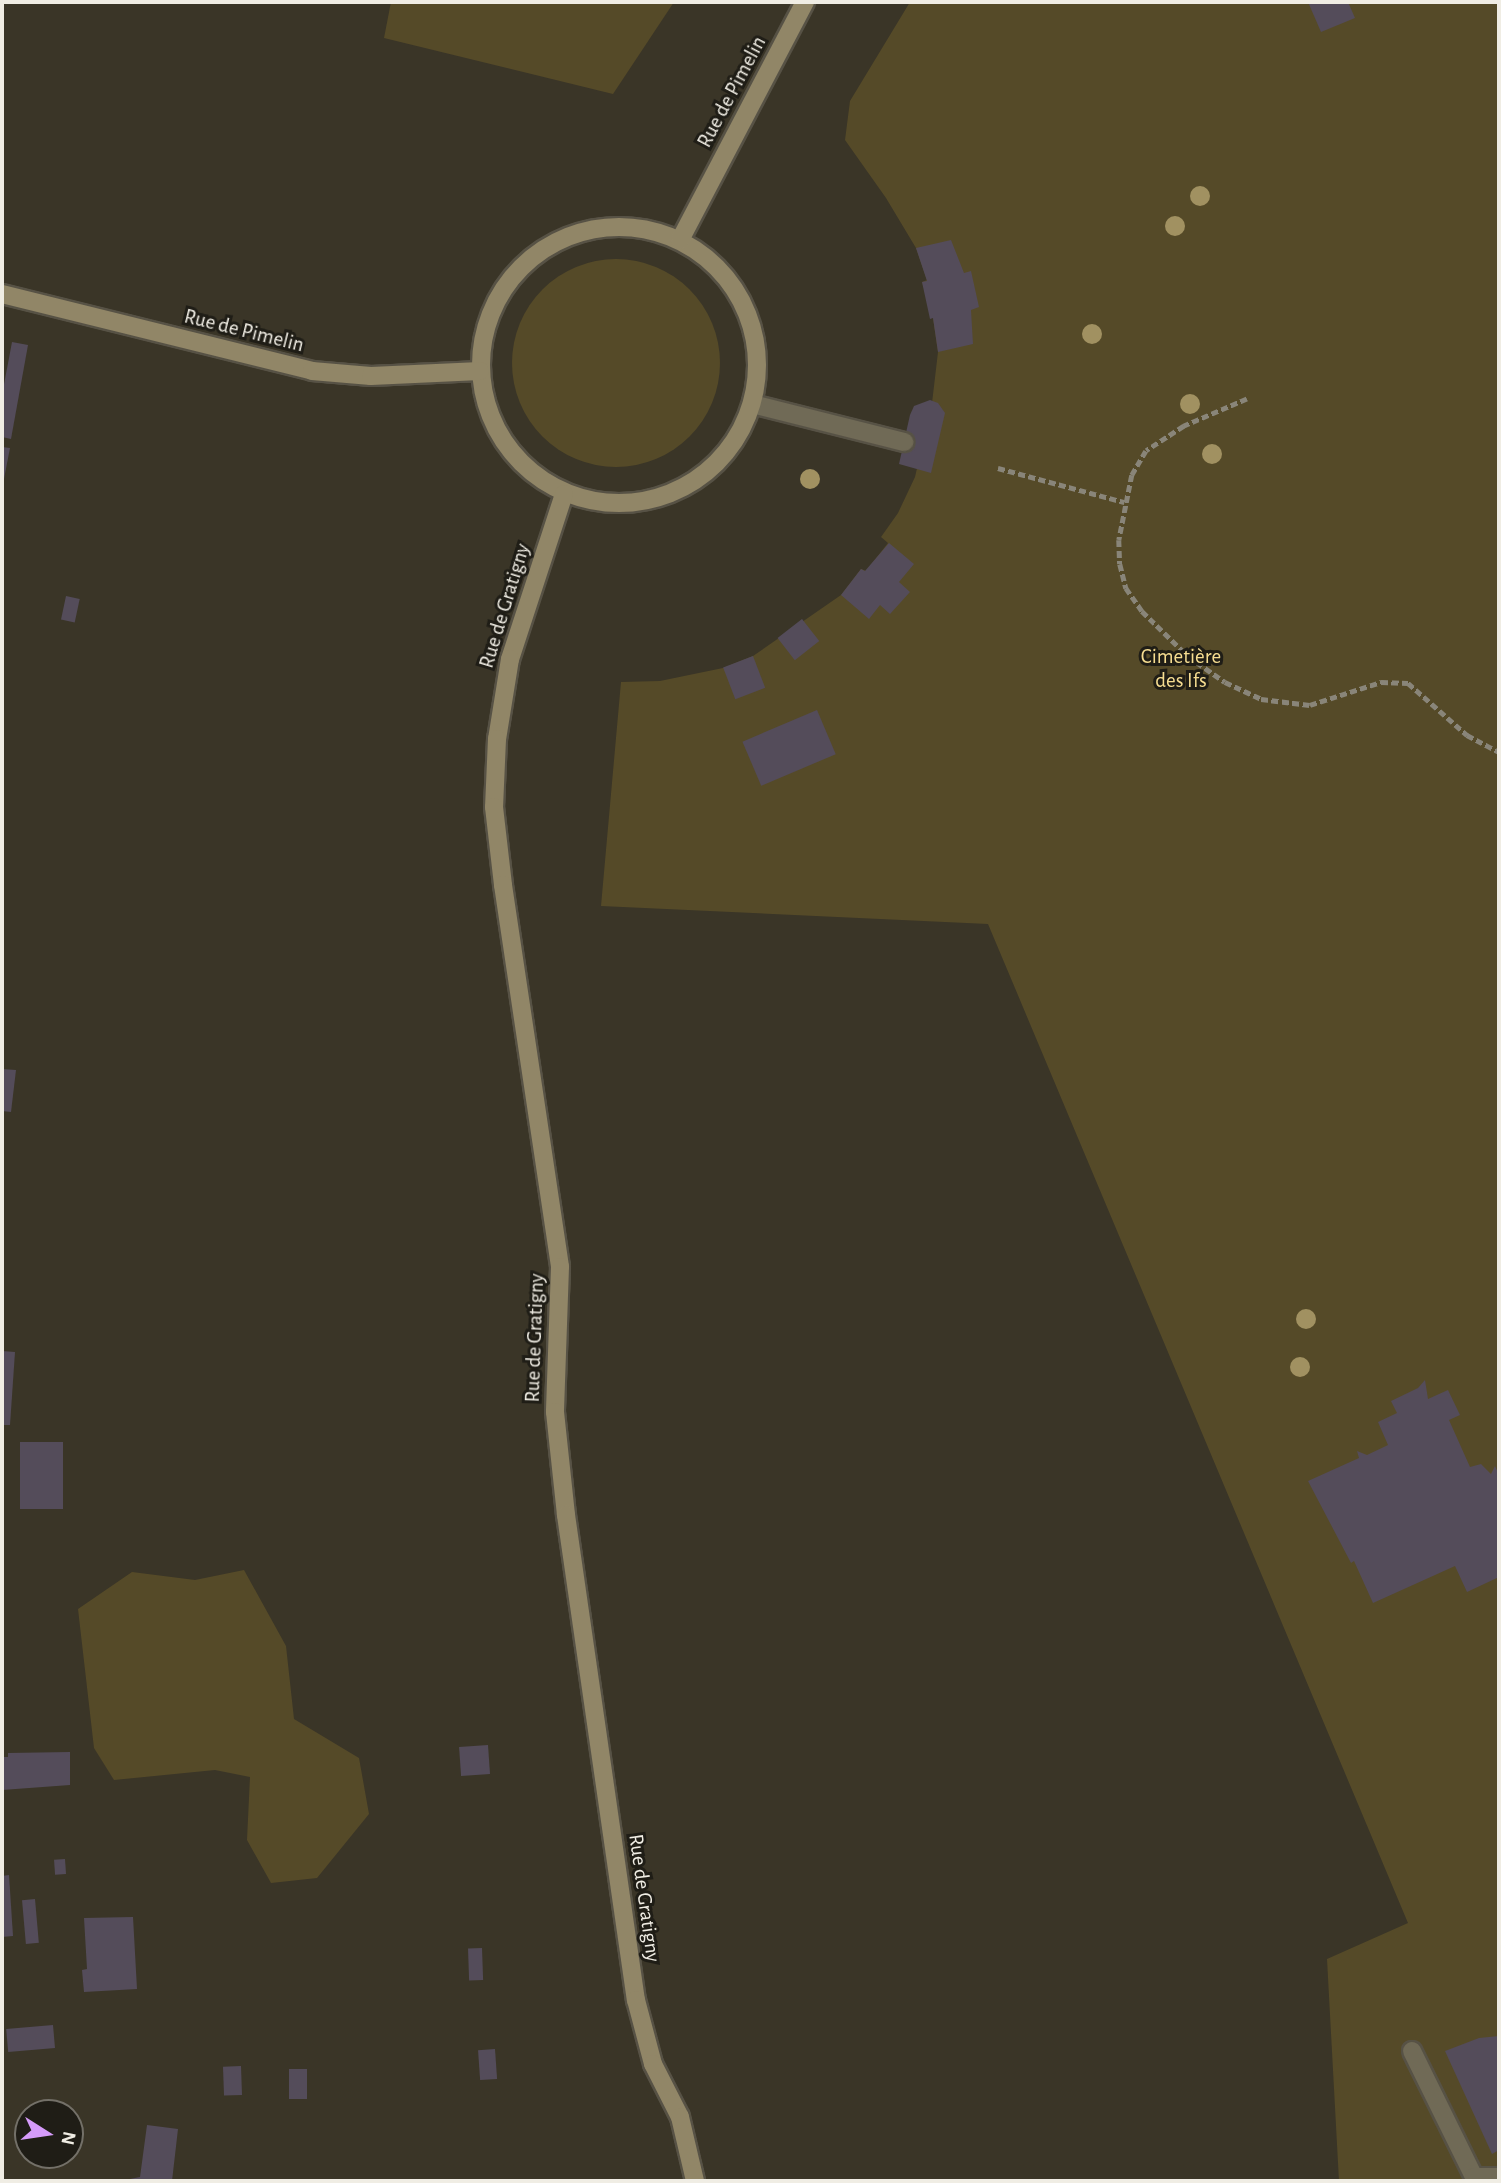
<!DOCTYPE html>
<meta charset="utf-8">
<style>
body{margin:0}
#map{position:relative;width:1501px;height:2183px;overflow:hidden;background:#3a3527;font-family:"Alegreya Sans",sans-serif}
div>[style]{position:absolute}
.green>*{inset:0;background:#554a28}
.round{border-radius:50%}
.building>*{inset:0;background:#544c5a;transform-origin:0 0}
.path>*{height:4.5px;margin-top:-2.25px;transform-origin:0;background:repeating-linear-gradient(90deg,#898579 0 7px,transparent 0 10.5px)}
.roads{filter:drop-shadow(2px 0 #575245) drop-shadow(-2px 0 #575245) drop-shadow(0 2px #575245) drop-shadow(0 -2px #575245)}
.lane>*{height:18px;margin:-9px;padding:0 9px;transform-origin:9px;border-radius:9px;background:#706a56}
.secondary>*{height:18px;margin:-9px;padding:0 9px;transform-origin:9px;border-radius:9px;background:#918667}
.secondary>.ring{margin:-9px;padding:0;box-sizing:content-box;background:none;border:18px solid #918667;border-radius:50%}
.trees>*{width:20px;height:20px;margin:-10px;border-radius:50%;background:#a19161}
span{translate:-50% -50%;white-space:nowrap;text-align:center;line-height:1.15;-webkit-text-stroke:6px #1f1d16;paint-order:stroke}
.street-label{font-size:21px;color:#f0ede4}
.park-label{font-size:21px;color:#f6dd91}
.frame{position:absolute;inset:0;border:4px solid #f0ede4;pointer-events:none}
.north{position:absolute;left:14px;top:2099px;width:70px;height:70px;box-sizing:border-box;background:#1f1d16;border:2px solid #737068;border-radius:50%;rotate:102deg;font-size:19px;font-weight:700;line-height:28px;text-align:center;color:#f0ede4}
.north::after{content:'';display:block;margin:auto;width:24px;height:32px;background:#d59bfa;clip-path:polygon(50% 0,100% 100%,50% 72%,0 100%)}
</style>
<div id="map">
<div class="green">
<i style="clip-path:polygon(391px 2px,674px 2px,613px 94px,384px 38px)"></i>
<i style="clip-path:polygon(910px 2px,1499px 2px,1499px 2181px,1339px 2181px,1327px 1959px,1408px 1923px,988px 924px,601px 906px,621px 682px,660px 681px,723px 668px,753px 656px,841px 595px,861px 569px,866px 571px,888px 543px,881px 537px,898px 513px,915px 477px,932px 403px,938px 352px,933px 318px,922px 282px,927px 280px,916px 248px,886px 198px,845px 140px,850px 101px)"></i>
<i class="round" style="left:512px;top:259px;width:208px;height:208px"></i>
<i style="clip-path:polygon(244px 1570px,286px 1646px,294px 1719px,359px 1758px,369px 1814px,317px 1878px,271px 1883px,247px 1840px,250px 1777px,215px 1770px,114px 1780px,94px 1748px,78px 1609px,132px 1572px,195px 1580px)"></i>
</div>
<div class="building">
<i style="clip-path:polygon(1308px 2px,1348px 2px,1355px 18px,1321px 32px)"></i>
<i style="clip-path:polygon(951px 240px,964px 273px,971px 271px,979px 307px,971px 310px,973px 344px,938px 352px,933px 318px,930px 319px,922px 282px,927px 281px,916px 248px)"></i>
<i style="clip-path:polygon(12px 342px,28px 345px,11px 439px,2px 437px,2px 395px)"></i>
<i style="clip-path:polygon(930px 400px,938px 403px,945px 413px,931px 473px,899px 464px,910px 415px,914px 406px)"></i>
<i style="clip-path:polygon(2px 447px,10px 448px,3px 484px,2px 484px)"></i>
<i style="clip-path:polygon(889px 543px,914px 564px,899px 582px,910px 592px,890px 614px,880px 605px,869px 619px,841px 595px,861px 569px,865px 571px)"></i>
<i style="left:66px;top:596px;width:14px;height:24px;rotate:12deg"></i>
<i style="left:802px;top:619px;width:28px;height:31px;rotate:52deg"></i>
<i style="left:753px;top:656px;width:34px;height:32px;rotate:69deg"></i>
<i style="left:817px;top:710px;width:48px;height:81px;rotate:67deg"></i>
<i style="clip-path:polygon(2px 1069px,16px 1070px,11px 1112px,2px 1111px)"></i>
<i style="clip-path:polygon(2px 1351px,15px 1352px,10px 1425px,2px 1425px)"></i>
<i style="clip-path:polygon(1425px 1380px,1428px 1399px,1448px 1390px,1460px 1415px,1449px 1420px,1470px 1467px,1481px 1464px,1491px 1474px,1495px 1466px,1499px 1475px,1499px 1577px,1467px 1592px,1455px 1566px,1373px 1603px,1354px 1561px,1351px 1563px,1308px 1481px,1359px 1458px,1357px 1451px,1367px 1455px,1388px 1445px,1378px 1422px,1397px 1413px,1391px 1401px,1418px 1388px)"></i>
<i style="left:63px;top:1442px;width:67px;height:43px;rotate:90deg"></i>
<i style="left:488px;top:1745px;width:29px;height:29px;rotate:86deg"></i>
<i style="clip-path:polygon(70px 1752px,70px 1785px,2px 1790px,2px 1757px,8px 1757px,8px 1753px)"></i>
<i style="left:65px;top:1859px;width:15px;height:11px;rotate:86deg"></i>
<i style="clip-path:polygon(9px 1875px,13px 1936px,2px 1937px,2px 1876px)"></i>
<i style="left:35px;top:1899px;width:44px;height:13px;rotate:85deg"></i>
<i style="clip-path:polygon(133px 1917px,137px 1989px,84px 1992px,82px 1970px,87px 1969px,84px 1918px)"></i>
<i style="left:482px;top:1948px;width:32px;height:14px;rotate:88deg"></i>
<i style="left:53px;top:2025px;width:23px;height:47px;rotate:85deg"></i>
<i style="clip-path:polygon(1499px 2036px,1499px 2150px,1492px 2154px,1445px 2051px,1479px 2038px)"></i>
<i style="left:495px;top:2049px;width:30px;height:17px;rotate:86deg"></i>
<i style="left:241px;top:2066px;width:29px;height:18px;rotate:88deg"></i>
<i style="left:289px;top:2069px;width:18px;height:30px"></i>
<i style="clip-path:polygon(147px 2125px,178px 2129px,172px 2181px,120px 2181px,140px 2177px)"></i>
</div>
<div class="path">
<i style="left:1247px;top:399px;width:69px;rotate:156.8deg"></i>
<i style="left:1184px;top:426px;width:45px;rotate:146.7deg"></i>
<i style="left:1146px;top:451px;width:28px;rotate:120deg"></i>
<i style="left:1132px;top:475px;width:66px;rotate:101.3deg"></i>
<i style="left:1119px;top:540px;width:24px;rotate:88deg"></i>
<i style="left:1120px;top:564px;width:25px;rotate:76deg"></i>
<i style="left:1126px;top:588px;width:28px;rotate:55deg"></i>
<i style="left:1142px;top:611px;width:64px;rotate:44.4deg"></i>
<i style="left:1188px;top:656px;width:45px;rotate:35.1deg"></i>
<i style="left:1225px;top:682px;width:40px;rotate:25deg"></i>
<i style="left:1261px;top:699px;width:49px;rotate:7deg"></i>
<i style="left:1310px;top:705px;width:75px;rotate:-17.9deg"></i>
<i style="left:1381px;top:682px;width:27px;rotate:2deg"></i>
<i style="left:1408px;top:683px;width:79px;rotate:41.4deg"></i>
<i style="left:1467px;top:735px;width:36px;rotate:28deg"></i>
<i style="left:998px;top:468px;width:131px;rotate:15.1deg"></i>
</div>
<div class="roads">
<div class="lane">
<i style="left:752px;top:404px;width:157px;rotate:14deg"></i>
<i style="left:1412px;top:2051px;width:140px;rotate:63.8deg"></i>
<i style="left:1474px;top:2177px;width:25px"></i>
</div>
<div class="secondary">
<i class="ring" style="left:481px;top:227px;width:258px;height:258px"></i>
<i style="left:680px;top:240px;width:269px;rotate:-62.3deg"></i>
<i style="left:2px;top:294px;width:319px;rotate:13.9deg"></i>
<i style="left:312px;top:371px;width:59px;rotate:4.8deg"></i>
<i style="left:371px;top:376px;width:109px;rotate:-2.6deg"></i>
<i style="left:564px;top:494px;width:174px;rotate:108.1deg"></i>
<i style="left:510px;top:659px;width:81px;rotate:99.2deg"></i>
<i style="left:497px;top:739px;width:68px;rotate:92.5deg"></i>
<i style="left:494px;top:807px;width:79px;rotate:83.4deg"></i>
<i style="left:503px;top:885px;width:386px;rotate:81.5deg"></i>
<i style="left:560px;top:1267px;width:145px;rotate:92deg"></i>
<i style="left:555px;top:1412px;width:104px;rotate:83.9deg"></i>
<i style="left:566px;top:1515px;width:490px;rotate:81.8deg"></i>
<i style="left:636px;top:2000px;width:66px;rotate:75.1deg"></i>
<i style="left:653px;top:2064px;width:59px;rotate:63deg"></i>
<i style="left:680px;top:2117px;width:66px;rotate:76.8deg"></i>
</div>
</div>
<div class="trees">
<i style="left:1200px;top:196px"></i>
<i style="left:1175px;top:226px"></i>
<i style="left:1092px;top:334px"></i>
<i style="left:1190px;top:404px"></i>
<i style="left:1212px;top:454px"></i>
<i style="left:810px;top:479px"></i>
<i style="left:1306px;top:1319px"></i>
<i style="left:1300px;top:1367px"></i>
</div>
<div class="street-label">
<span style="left:732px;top:92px;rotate:-62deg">Rue de Pimelin</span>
<span style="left:244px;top:331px;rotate:14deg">Rue de Pimelin</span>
<span style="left:505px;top:606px;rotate:-73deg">Rue de Gratigny</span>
<span style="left:535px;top:1338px;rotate:-88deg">Rue de Gratigny</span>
<span style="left:644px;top:1898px;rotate:82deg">Rue de Gratigny</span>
</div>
<div class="park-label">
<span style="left:1181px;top:669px">Cimetière<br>des Ifs</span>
</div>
<div class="frame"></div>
<div class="north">N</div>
</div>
